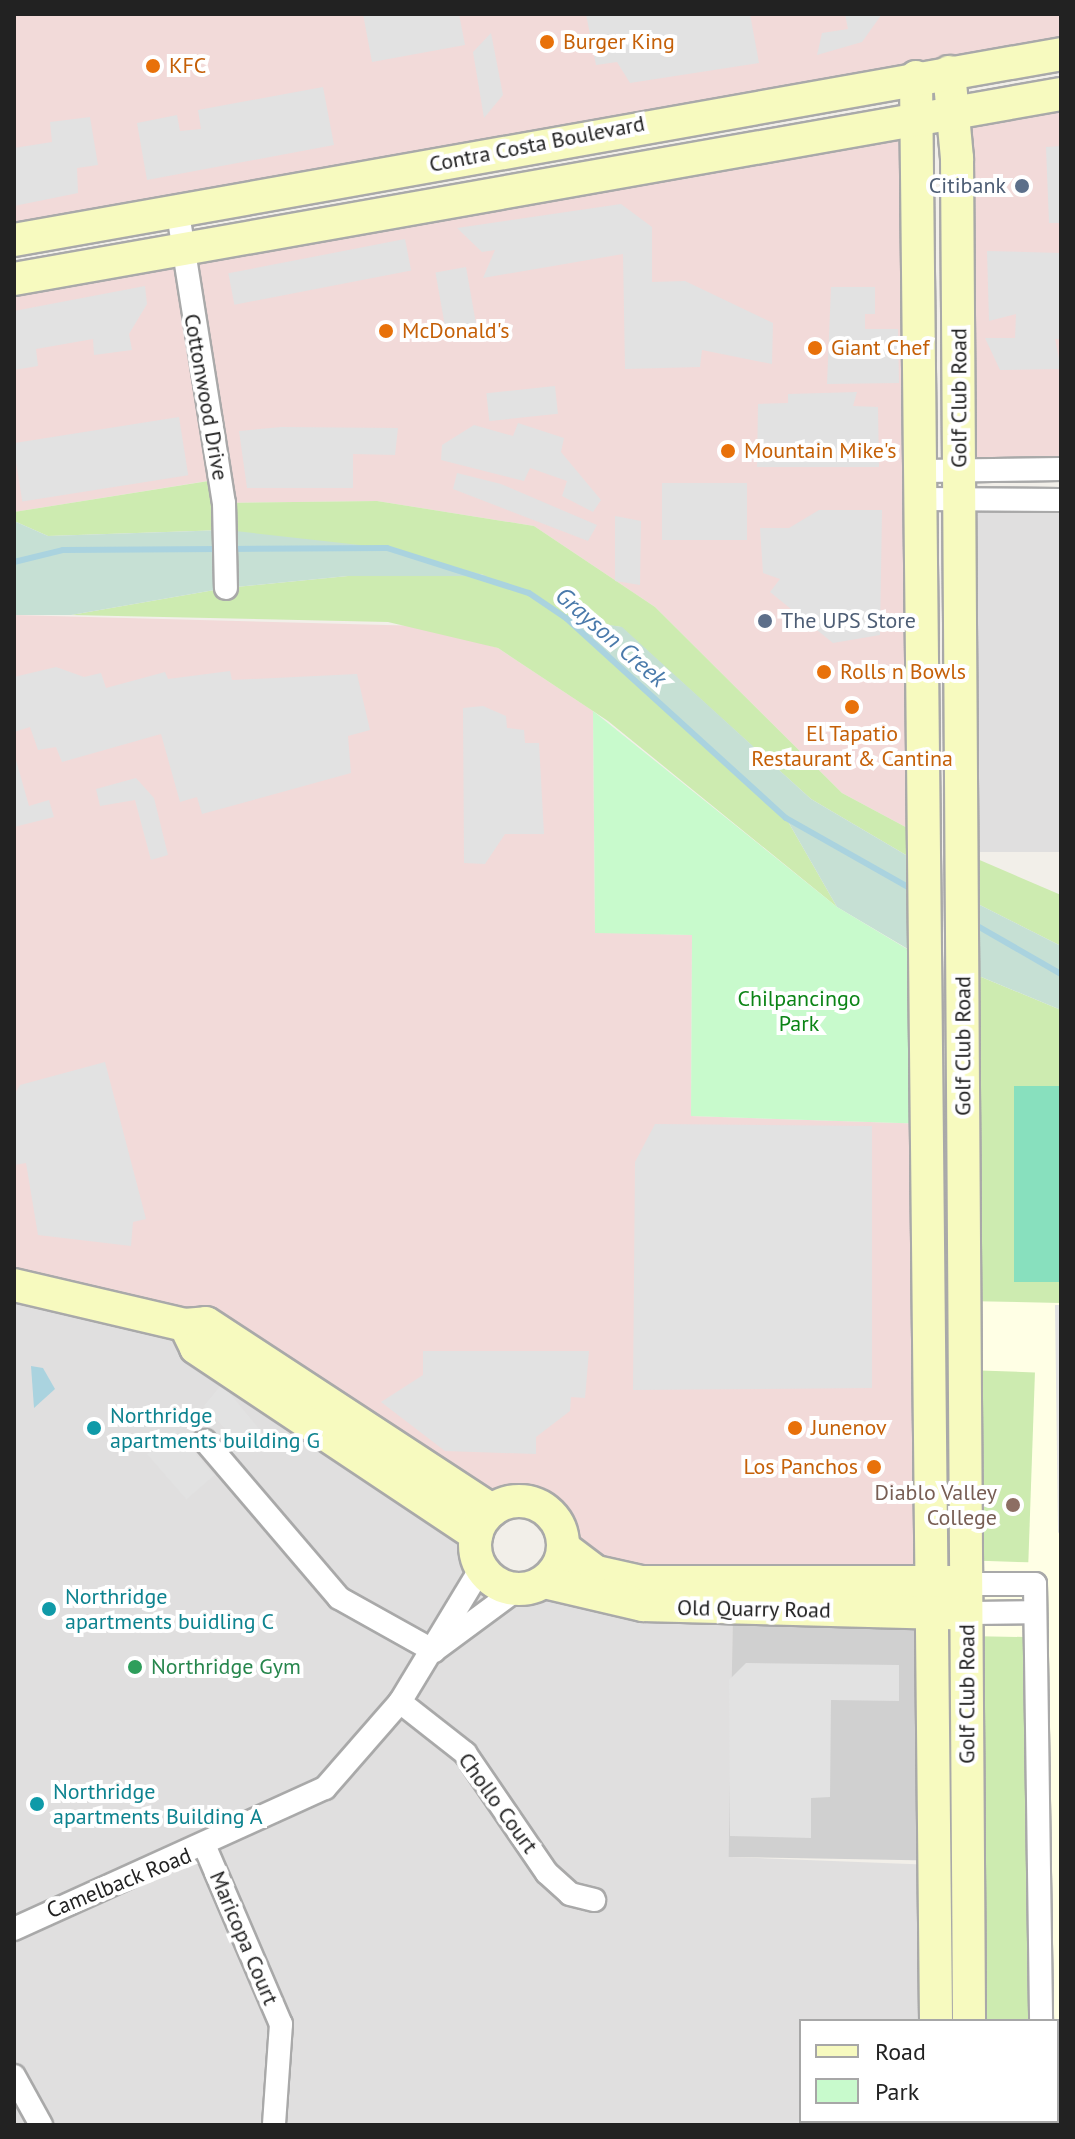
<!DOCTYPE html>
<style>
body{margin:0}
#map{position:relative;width:1075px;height:2139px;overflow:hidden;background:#f2efe9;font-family:"PT Sans",sans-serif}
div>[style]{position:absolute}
.residential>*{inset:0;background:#e0dfdf;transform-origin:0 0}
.commercial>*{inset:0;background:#f2dad9;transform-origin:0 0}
.education>*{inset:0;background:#ffffe5}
.religious>*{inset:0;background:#d0d0d0;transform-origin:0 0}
.grass>*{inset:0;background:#cdebb0;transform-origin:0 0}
.wetland>*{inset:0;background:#c6e0d4}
.park>*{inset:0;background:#c8facc}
.pitch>*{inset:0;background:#88e0be;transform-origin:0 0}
.parking>*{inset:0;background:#e2e2e2;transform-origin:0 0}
.water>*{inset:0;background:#aad3df}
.stream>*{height:6px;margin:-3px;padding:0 3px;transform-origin:3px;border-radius:3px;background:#aad3df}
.roads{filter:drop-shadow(2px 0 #a9a9a9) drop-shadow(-2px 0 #a9a9a9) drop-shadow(0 2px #a9a9a9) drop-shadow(0 -2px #a9a9a9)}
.street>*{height:22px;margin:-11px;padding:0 11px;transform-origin:11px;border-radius:11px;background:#fff}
.secondary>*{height:32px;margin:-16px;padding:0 16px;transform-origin:16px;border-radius:16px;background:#f7fabf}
.secondary>.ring{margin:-16px;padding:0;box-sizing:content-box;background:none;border:32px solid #f7fabf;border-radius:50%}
.dots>*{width:22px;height:22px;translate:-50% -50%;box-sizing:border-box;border:4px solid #fff;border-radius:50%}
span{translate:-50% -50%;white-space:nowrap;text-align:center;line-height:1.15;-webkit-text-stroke:8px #fff;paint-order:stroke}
.food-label{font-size:22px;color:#c56008}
.left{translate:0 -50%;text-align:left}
.right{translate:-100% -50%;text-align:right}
.street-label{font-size:22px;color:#222}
.service-label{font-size:22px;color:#4e5e75}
.park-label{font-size:22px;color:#0c8416}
.culture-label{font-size:22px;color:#0d838f}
.education-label{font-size:22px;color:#785e54}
.leisure-label{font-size:22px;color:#27864d}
.water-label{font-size:24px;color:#4a7aab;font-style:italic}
.frame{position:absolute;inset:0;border:16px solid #222;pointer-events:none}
.legend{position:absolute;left:799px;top:2019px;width:260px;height:104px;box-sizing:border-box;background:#fff;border:2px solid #a7a7a7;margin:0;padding:10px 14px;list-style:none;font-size:24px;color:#222}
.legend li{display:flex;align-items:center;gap:16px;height:40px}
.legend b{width:40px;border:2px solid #a7a7a7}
</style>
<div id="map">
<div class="residential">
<i style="left:959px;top:500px;width:102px;height:352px"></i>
<i style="clip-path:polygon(14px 1285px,132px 1309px,474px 1545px,481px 1568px,501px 1587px,733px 1608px,730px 1857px,935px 1865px,936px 2021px,801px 2021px,801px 2121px,937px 2125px,14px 2125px)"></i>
</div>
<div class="commercial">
<i style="clip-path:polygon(14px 14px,1061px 14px,1061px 54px,14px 240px)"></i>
<i style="left:1061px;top:94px;width:375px;height:107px;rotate:90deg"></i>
<i style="clip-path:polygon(919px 118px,928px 839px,842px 793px,655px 607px,534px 526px,377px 501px,224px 503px,220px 479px,14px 512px,14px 281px)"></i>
<i style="clip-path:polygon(14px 615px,424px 626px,498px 648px,593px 711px,595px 932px,692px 935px,691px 1116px,930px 1124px,933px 1579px,642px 1582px,562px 1533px,544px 1508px,503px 1504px,206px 1323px,14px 1285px)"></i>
</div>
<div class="education">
<i style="clip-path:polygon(962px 969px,1061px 1010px,1061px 2125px,969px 2125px,1057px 2121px,1057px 2021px,969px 2021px)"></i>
</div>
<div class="religious">
<i style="left:733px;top:1608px;width:200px;height:249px;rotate:1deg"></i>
</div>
<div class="grass">
<i style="clip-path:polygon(221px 479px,224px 503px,377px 501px,534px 526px,655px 607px,842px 793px,928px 839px,928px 868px,811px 799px,621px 627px,568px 619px,786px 818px,837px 907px,608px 721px,498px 648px,388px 622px,71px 615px,226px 588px,348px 576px,484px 575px,225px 530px,48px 536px,14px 521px,14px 512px)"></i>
<i style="clip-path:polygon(961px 852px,1061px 895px,1061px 946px,962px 896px)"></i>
<i style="clip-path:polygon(962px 969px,1061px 1010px,1061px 1086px,1014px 1087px,1016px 1282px,1061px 1282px,1061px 1303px,964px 1301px)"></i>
<i style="left:965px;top:1370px;width:70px;height:190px;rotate:2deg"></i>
<i style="left:967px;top:1636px;width:68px;height:385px;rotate:1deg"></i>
</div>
<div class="wetland">
<i style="clip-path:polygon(14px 521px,48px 536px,226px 530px,387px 548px,487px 576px,348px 576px,226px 588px,71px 615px,14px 615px)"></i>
<i style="clip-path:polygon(567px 618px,622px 627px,811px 799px,928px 868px,913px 952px,837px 907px,786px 818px)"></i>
<i style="clip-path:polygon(962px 896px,1061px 946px,1061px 1010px,962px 969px)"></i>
</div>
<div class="park">
<i style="clip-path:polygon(593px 711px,837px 907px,912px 952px,930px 1124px,691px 1116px,692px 935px,595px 933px)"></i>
</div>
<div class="pitch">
<i style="left:1061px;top:1086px;width:196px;height:47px;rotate:90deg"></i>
</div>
<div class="parking">
<i style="clip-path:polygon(363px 14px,459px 14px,465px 45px,372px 62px)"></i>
<i style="clip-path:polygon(586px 14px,750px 14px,759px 63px,630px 83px,617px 62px,596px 65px)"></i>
<i style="clip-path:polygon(845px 14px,882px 14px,862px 42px,817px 55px,822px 33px,848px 29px)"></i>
<i style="clip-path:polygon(491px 33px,503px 95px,484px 118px,473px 52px)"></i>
<i style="clip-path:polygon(323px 87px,334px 145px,147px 180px,137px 123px,177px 115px,180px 131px,201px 129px,198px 110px)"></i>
<i style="clip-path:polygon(90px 117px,98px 165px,77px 168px,78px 193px,14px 206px,14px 148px,52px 142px,50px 122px)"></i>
<i style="clip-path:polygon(1061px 146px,1061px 223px,1049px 223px,1046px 147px)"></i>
<i style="clip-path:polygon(621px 204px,652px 227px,652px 282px,685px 281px,773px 323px,772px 364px,702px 350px,700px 367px,625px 369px,623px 254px,483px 278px,495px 250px,482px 252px,457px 228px)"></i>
<i style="left:405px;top:239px;width:32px;height:180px;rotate:79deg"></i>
<i style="clip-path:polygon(987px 251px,1061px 253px,1061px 339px,1055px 339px,1061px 369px,1000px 370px,985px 338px,1015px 338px,1016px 314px,989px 321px)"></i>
<i style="left:466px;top:267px;width:69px;height:31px;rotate:80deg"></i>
<i style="clip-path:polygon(145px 286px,147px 304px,129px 334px,132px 350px,94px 355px,93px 339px,36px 349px,38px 366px,14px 370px,14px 311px)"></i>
<i style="clip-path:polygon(831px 287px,875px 287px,875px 314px,865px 314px,865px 329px,898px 329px,899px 383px,827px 384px)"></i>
<i style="left:555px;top:386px;width:28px;height:69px;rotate:84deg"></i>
<i style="clip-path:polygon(857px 392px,853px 406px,878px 407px,879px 467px,757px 467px,758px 404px,788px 403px,788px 394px)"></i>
<i style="left:179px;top:417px;width:59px;height:168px;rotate:81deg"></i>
<i style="clip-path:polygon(518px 423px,564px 438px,561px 452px,601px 500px,593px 512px,562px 496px,567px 481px,530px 468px,524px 481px,441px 460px,442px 445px,474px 425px,513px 436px)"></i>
<i style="clip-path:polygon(281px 427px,398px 428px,395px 455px,353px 454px,353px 488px,247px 488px,239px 431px)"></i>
<i style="clip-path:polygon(457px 473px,501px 484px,597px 525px,588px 541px,453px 489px)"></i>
<i style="left:662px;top:483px;width:85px;height:57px"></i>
<i style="clip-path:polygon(819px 510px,882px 510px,880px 635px,833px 643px,770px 592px,780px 579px,763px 573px,760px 528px,789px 528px)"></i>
<i style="clip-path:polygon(615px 516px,641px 521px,640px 585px,615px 581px)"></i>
<i style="clip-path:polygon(56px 667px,84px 677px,101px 673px,106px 688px,165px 672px,168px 679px,230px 671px,232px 680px,357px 674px,370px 730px,348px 736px,351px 773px,202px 814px,197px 797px,180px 802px,161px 734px,62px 762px,56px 747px,38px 750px,30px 727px,14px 732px,14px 677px)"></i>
<i style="clip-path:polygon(483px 706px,506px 716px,507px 728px,524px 730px,525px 743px,539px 743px,544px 834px,505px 834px,485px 864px,464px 863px,463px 708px)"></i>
<i style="clip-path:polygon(14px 753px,29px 806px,49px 800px,54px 817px,14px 827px)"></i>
<i style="clip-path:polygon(136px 778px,154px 798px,168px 855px,151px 860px,135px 800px,100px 806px,96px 789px)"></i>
<i style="clip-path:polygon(105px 1062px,146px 1219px,133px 1222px,131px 1246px,38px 1235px,26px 1163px,14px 1165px,14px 1095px,20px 1085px)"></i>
<i style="clip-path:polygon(655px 1124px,872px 1126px,872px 1388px,633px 1390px,635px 1162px)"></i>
<i style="clip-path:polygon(1055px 1305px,1061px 1305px,1061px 1537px,1058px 1532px)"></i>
<i style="clip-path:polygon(423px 1351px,589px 1351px,585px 1398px,571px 1397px,570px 1411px,536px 1437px,536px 1454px,445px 1451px,381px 1402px,423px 1375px)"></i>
<i style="clip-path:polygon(222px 1384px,259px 1429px,232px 1457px,221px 1444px,229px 1433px,204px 1406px)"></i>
<i style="left:175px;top:1430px;width:60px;height:37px;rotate:49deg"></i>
<i style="clip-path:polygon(746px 1663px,899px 1665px,899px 1701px,831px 1700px,830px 1797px,811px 1798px,811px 1838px,730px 1836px,729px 1680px)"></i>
</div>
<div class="water">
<i style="clip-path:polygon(31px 1366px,43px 1368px,55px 1389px,34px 1408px)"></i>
</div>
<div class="stream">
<i style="left:230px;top:549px;width:157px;rotate:-0.4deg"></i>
<i style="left:387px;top:548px;width:149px;rotate:17.6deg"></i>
<i style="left:529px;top:593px;width:45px;rotate:34deg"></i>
<i style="left:566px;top:618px;width:297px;rotate:42.3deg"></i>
<i style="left:786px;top:818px;width:148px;rotate:29.5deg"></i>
<i style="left:14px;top:562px;width:50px;rotate:-13.8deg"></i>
<i style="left:63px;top:550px;width:156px;rotate:-0.4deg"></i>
<i style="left:974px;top:924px;width:100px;rotate:29.9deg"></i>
</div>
<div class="roads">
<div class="street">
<i style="left:177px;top:207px;width:300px;rotate:81deg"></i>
<i style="left:224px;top:503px;width:85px;rotate:88.7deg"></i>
<i style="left:925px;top:471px;width:136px;rotate:-0.8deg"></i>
<i style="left:925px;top:499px;width:136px;rotate:0.4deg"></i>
<i style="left:205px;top:1441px;width:206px;rotate:49.5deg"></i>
<i style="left:339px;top:1598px;width:109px;rotate:29.2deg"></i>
<i style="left:966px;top:1584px;width:69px"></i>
<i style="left:1035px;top:1584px;width:437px;rotate:89.2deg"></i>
<i style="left:966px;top:1613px;width:69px;rotate:-0.8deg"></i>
<i style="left:435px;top:1650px;width:101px;rotate:-36.5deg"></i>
<i style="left:400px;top:1702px;width:83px;rotate:38.1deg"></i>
<i style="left:465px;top:1753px;width:145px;rotate:55.7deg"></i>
<i style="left:547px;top:1873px;width:31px;rotate:42deg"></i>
<i style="left:570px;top:1894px;width:25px;rotate:14deg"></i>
<i style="left:205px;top:1847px;width:193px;rotate:66.8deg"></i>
<i style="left:281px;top:2024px;width:101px;rotate:94deg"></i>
<i style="left:14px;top:1929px;width:341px;rotate:-24.4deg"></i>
<i style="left:325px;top:1788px;width:114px;rotate:-48.9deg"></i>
<i style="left:400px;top:1702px;width:157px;rotate:-58.8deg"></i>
<i style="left:14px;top:2076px;width:56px;rotate:61.1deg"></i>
<i style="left:1041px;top:2121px;width:4px;rotate:90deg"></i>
</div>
<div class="secondary">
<i style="left:949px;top:72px;width:86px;rotate:84.7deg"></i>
<i style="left:957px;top:158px;width:1863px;rotate:89.63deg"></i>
<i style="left:916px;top:77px;width:1944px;rotate:89.41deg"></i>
<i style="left:14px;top:240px;width:1063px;rotate:-10.07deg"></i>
<i style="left:14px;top:279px;width:1063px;rotate:-10.02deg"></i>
<i style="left:14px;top:1285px;width:176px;rotate:13.2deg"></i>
<i style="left:185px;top:1325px;width:21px;rotate:-5deg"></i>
<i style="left:206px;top:1323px;width:342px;rotate:33.2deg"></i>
<i style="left:185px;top:1325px;width:25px;rotate:64deg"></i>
<i style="left:196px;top:1348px;width:337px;rotate:33.7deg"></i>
<i class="ring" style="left:475px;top:1501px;width:56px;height:56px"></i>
<i style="left:563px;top:1547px;width:41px;rotate:37.1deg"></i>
<i style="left:596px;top:1572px;width:47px;rotate:12.3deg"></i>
<i style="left:642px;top:1582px;width:313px"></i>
<i style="left:544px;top:1582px;width:102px;rotate:13.1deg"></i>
<i style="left:643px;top:1605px;width:311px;rotate:1.5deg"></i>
<i style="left:937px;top:2121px;width:4px;rotate:90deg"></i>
<i style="left:969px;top:2121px;width:4px;rotate:90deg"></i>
</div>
</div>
<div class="dots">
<i style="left:547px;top:42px;background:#e8710a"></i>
<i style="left:153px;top:66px;background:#e8710a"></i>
<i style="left:1022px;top:186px;background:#5c6f8a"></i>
<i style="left:386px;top:331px;background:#e8710a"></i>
<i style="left:815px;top:348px;background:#e8710a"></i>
<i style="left:728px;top:451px;background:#e8710a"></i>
<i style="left:765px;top:621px;background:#5c6f8a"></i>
<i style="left:824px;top:672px;background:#e8710a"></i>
<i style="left:852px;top:707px;background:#e8710a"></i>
<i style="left:94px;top:1428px;background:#0f9aa8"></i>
<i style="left:795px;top:1428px;background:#e8710a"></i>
<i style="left:874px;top:1467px;background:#e8710a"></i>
<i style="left:1013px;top:1505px;background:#8d6e63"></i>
<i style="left:49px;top:1609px;background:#0f9aa8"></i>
<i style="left:135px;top:1667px;background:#2e9e5b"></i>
<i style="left:37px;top:1804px;background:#0f9aa8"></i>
</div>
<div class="food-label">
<span class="left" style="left:563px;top:42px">Burger King</span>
<span class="left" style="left:169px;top:66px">KFC</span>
<span class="left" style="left:402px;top:331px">McDonald's</span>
<span class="left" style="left:831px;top:348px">Giant Chef</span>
<span class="left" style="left:744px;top:451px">Mountain Mike's</span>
<span class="left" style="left:840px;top:672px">Rolls n Bowls</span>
<span style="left:852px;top:746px">El Tapatio<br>Restaurant &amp; Cantina</span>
<span class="left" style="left:811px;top:1428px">Junenov</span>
<span class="right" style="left:858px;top:1467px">Los Panchos</span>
</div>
<div class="street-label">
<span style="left:537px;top:144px;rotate:-11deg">Contra Costa Boulevard</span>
<span style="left:206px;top:397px;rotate:80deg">Cottonwood Drive</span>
<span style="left:959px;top:398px;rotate:-90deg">Golf Club Road</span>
<span style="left:963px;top:1046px;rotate:-90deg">Golf Club Road</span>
<span style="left:754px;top:1609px;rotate:1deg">Old Quarry Road</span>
<span style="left:967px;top:1694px;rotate:-90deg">Golf Club Road</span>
<span style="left:498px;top:1803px;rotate:54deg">Chollo Court</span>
<span style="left:119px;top:1883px;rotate:-22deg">Camelback Road</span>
<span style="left:244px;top:1938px;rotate:67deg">Maricopa Court</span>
</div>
<div class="service-label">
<span class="right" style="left:1006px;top:186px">Citibank</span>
<span class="left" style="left:781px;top:621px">The UPS Store</span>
</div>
<div class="park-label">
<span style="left:799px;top:1011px">Chilpancingo<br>Park</span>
</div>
<div class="culture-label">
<span class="left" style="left:110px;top:1428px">Northridge<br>apartments building G</span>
<span class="left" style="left:65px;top:1609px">Northridge<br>apartments buidling C</span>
<span class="left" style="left:53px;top:1804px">Northridge<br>apartments Building A</span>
</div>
<div class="education-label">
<span class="right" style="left:997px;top:1505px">Diablo Valley<br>College</span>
</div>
<div class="leisure-label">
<span class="left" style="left:151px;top:1667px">Northridge Gym</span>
</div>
<div class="water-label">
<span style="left:611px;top:637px;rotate:41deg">Grayson Creek</span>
</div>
<div class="frame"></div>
<ul class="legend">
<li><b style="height:10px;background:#f7fabf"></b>Road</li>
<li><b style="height:22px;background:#c8facc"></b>Park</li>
</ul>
</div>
